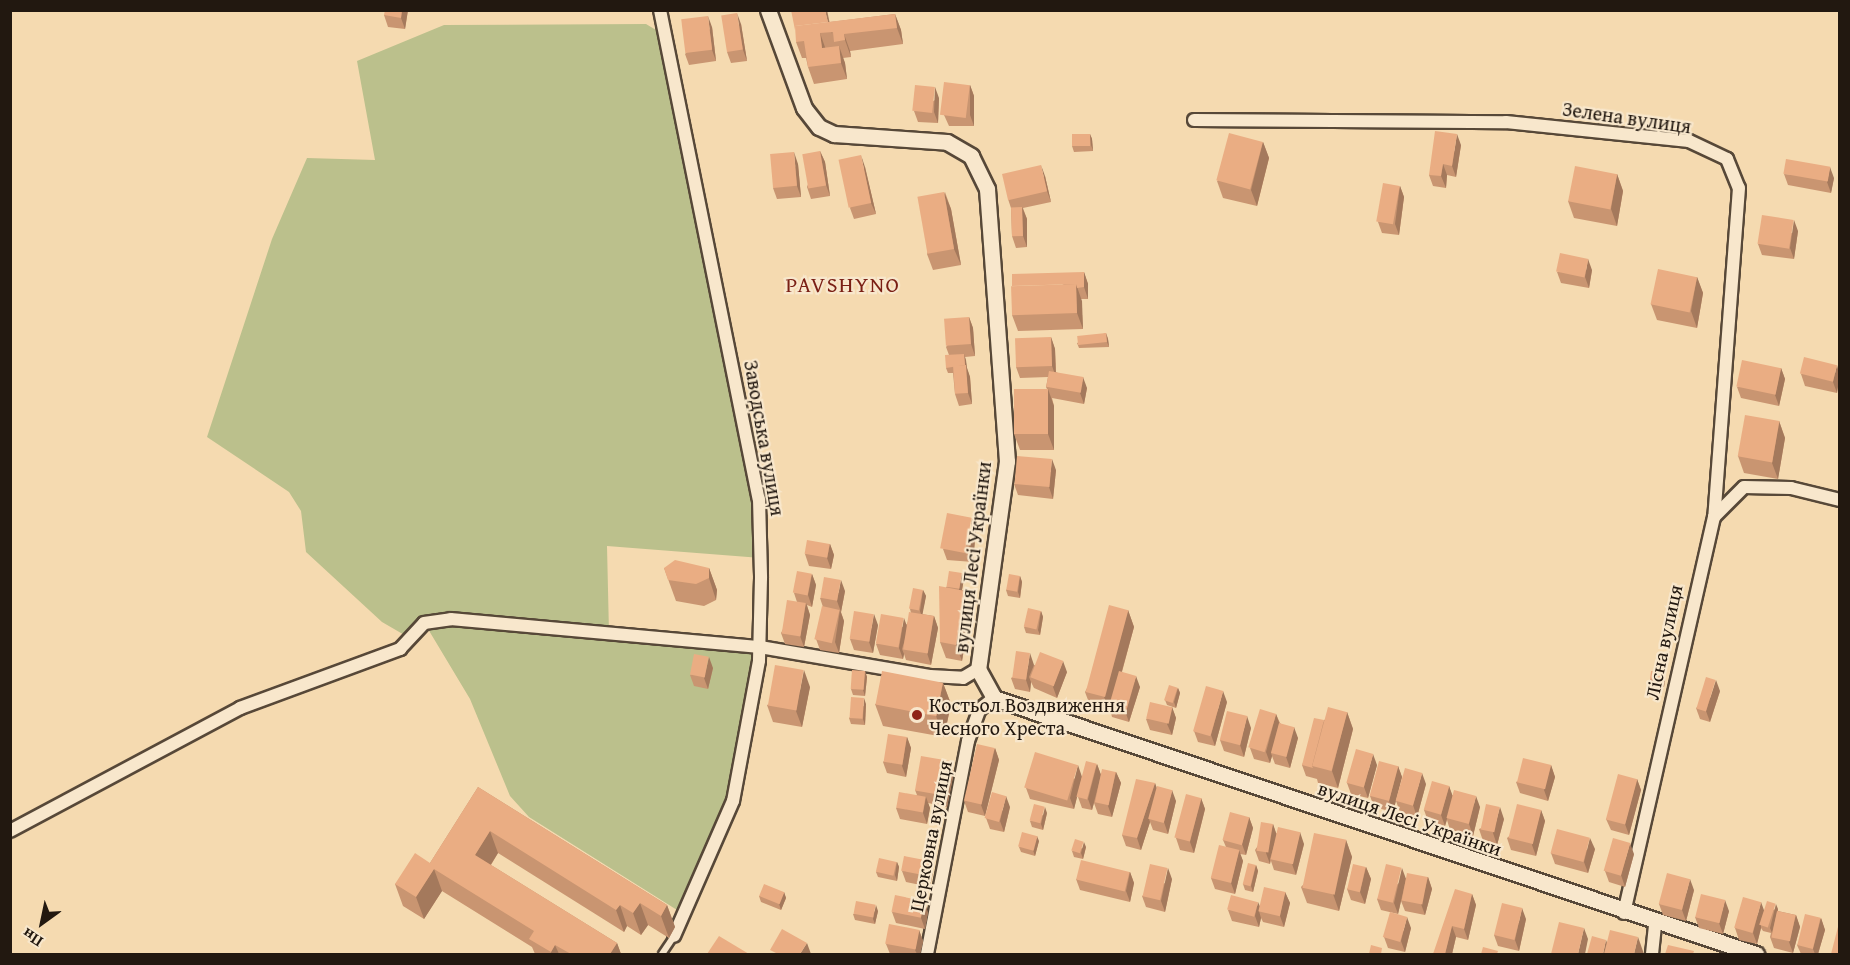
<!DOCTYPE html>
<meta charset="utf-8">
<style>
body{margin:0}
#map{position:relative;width:1850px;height:965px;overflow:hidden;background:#f5dab0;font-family:"Gentium Book Plus",serif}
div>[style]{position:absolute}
.green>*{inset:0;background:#bbc08c}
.roads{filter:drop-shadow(2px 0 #574838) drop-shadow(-2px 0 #574838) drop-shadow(0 2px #574838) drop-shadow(0 -2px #574838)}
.service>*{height:6px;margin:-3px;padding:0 3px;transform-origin:3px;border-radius:3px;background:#f8e7cc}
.minor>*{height:12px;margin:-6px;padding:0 6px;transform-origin:6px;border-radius:6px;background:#f8e7cc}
.tertiary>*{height:15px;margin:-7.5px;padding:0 7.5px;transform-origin:7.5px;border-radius:7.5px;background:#f8e7cc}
.wall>*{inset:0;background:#c99571}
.shaded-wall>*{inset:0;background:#a4795c}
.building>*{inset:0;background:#eaad83;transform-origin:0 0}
.dots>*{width:16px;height:16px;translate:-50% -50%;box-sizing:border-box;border:3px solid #f8e7cc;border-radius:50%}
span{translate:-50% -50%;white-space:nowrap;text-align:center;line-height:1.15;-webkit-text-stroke:4.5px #f8e7cc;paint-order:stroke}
.street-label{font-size:20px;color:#221810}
.poi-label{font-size:20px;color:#221810}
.left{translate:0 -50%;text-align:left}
.quarter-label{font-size:22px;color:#7a1f14;letter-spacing:1.5px}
.frame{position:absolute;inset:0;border:12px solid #221810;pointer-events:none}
.north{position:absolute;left:12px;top:893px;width:60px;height:60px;-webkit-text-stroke:4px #f8e7cc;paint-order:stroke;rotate:213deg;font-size:16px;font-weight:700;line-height:24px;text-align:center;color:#221810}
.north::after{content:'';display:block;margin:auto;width:21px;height:27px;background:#221810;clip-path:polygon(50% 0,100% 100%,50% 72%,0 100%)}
</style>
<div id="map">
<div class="green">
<i style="clip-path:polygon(646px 24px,666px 36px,746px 432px,761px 558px,607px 546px,609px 633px,760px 647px,733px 801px,685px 915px,529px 817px,510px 796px,470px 699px,425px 624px,413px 640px,382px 622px,306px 552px,301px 511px,289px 492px,207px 437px,272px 239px,307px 158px,375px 160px,357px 61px,444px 25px)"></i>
</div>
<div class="roads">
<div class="service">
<i style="left:662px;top:954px;width:22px;rotate:-56deg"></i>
</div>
<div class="minor">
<i style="left:660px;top:10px;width:499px;rotate:78.6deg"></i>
<i style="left:759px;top:499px;width:79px;rotate:88.5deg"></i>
<i style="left:761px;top:578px;width:83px;rotate:91.4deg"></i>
<i style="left:759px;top:661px;width:142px;rotate:100.5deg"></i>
<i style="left:733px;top:801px;width:147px;rotate:113.6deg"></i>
<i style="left:1194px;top:120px;width:312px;rotate:0.4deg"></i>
<i style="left:1506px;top:122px;width:184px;rotate:5.9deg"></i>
<i style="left:1689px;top:141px;width:42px;rotate:25.3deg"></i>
<i style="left:1727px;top:159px;width:31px;rotate:68deg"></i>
<i style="left:1739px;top:188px;width:330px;rotate:94.3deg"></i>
<i style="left:10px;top:831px;width:261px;rotate:-28.1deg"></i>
<i style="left:240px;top:708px;width:171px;rotate:-20.2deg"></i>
<i style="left:400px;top:649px;width:35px;rotate:-47deg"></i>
<i style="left:424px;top:623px;width:27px;rotate:-8deg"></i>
<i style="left:451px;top:619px;width:310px;rotate:5.2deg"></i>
<i style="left:760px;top:647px;width:172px;rotate:9.7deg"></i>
<i style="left:930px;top:676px;width:33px;rotate:3deg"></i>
<i style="left:963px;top:678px;width:17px;rotate:-31deg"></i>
<i style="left:1624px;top:913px;width:406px;rotate:-77.2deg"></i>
<i style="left:1714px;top:517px;width:42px;rotate:-45deg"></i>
<i style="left:1744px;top:487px;width:47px;rotate:1.2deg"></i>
<i style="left:1791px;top:488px;width:50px;rotate:13.8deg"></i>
<i style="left:927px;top:954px;width:217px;rotate:-79.1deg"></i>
<i style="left:968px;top:741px;width:33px;rotate:-70deg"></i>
<i style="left:979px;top:710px;width:19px;rotate:-39deg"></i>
<i style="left:1652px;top:954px;width:31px;rotate:-84deg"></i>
</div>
<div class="tertiary">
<i style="left:768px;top:10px;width:104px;rotate:69.8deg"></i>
<i style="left:804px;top:108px;width:24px;rotate:52deg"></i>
<i style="left:819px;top:127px;width:17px;rotate:25deg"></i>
<i style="left:834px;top:134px;width:113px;rotate:4deg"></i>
<i style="left:947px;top:142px;width:28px;rotate:30deg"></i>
<i style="left:971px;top:156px;width:37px;rotate:64deg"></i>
<i style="left:987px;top:189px;width:273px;rotate:85.8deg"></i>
<i style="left:1007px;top:461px;width:210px;rotate:97.9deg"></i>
<i style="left:978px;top:669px;width:33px;rotate:61deg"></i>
<i style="left:994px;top:698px;width:804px;rotate:18.57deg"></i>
</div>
</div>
<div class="wall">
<i style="clip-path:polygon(408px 10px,405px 29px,388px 27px,384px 15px)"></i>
<i style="clip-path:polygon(895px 14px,901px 30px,903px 44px,850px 51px,851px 57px,843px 58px,845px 63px,847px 79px,814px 84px,808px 67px,806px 58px,802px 58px,796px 42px,830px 22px)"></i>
<i style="clip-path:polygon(741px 24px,747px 61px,731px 63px,727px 52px)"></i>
<i style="clip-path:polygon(712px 27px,716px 61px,689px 65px,685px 54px)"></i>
<i style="clip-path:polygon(970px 85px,974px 96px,974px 126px,949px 126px,944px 115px)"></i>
<i style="clip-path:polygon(939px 98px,938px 123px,918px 122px,914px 111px)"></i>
<i style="clip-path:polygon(1090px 134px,1092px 139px,1093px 151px,1074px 152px,1072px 146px)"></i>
<i style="clip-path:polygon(1263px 142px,1269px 158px,1257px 206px,1223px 198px,1217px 181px)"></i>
<i style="clip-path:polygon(1461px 145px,1456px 177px,1447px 175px,1446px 188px,1433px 186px,1429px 175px)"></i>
<i style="clip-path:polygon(820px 151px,825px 162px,830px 196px,811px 199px,807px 187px)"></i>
<i style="clip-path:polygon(798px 164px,801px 197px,777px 199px,773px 188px)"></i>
<i style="clip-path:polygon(865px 167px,876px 214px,854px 219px,850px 208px)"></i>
<i style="clip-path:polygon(1617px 174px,1623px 191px,1617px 226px,1574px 218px,1568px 201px)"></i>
<i style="clip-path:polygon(1784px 174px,1834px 178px,1831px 193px,1788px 185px)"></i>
<i style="clip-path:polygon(1045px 176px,1051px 202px,1023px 208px,1027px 219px,1027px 247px,1016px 248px,1012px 236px,1011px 208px,1008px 199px)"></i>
<i style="clip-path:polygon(1400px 186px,1404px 197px,1399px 235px,1382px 233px,1378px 222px)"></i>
<i style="clip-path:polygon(945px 192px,951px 209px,961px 265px,933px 270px,927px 254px)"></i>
<i style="clip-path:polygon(1798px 231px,1794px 259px,1762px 255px,1758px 244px)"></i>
<i style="clip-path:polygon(1592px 270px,1589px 288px,1561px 283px,1557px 272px)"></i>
<i style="clip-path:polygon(1084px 272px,1088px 284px,1088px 299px,1081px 299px,1083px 329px,1018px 331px,1012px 315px)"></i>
<i style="clip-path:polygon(1697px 277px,1703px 293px,1697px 328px,1657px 320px,1651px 304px)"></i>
<i style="clip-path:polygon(969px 317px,973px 328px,975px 356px,965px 357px,967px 368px,970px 377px,972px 404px,959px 406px,955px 394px,953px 373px,948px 373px,946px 368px,949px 355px,946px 347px)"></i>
<i style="clip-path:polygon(1106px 333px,1108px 339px,1109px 347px,1079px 348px,1077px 343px)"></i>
<i style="clip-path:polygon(1051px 337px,1055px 349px,1056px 372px,1087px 388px,1084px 404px,1052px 398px,1054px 406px,1054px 450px,1020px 450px,1014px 434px,1047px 389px,1046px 387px,1048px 377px,1020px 378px,1016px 367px)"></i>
<i style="clip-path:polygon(1781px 368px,1785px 379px,1779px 406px,1741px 398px,1737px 387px)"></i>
<i style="clip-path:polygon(1839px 373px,1837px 393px,1805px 386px,1801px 374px)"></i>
<i style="clip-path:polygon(1779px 421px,1785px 438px,1778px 479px,1744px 473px,1738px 456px)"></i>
<i style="clip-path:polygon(1056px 470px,1053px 499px,1018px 495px,1014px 484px)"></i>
<i style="clip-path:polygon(976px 529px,973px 562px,947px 560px,943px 549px)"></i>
<i style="clip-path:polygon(830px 544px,834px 555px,831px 569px,809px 566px,805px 554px)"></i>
<i style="clip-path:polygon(664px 568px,709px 568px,717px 590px,716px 600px,704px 606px,676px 601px)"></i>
<i style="clip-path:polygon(812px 574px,816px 585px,812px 607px,807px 605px,810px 615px,804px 647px,785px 644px,781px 633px,797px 602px,794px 593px)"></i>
<i style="clip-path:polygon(1020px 576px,1022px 582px,1020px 598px,1008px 596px,1006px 590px)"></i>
<i style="clip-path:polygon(964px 579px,962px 590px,965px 591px,971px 607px,962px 661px,946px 658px,940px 642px,946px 587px)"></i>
<i style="clip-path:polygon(923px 590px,926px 596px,922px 614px,934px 616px,938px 628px,931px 665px,906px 660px,904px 654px,903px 659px,880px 655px,876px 644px,907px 624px,911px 613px,910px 609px)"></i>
<i style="clip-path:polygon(845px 591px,841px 612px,844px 621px,839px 653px,820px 650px,816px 639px,823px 607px,820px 598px)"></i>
<i style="clip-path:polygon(1128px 610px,1134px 627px,1122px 672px,1140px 687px,1129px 722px,1112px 717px,1111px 713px,1091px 708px,1085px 692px)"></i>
<i style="clip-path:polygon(1041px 611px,1043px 617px,1040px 635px,1026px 633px,1024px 627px)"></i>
<i style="clip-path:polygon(878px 625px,873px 653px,854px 650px,850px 639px)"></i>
<i style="clip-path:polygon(1034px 665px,1067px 672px,1057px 698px,1034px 688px,1031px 682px,1030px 692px,1015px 689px,1011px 678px)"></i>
<i style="clip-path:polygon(713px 668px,708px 689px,694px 686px,690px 675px)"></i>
<i style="clip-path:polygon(865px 671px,867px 677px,865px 696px,853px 695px,851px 689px)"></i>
<i style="clip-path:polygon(1650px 679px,1665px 679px,1664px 687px,1652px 685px)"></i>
<i style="clip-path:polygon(943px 683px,951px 704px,944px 737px,883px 726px,875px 704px)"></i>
<i style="clip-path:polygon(810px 687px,802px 727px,773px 722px,767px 705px)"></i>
<i style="clip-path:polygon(1178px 688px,1180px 693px,1176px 708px,1167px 705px,1165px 700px)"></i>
<i style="clip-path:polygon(1720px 691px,1710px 722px,1700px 719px,1696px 708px)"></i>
<i style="clip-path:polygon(1227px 702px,1215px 746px,1198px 742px,1194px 731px)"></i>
<i style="clip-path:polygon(866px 704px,865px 725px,851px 724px,849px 718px)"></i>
<i style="clip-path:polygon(1172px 707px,1176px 718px,1172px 735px,1150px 730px,1146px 719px)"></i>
<i style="clip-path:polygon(1347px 712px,1353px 729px,1338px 788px,1318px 783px,1317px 779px,1306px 776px,1302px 765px,1324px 720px)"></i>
<i style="clip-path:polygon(1276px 714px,1280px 723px,1298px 738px,1290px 768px,1275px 764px,1272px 756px,1270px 763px,1254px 759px,1250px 748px)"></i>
<i style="clip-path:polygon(1251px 728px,1244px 757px,1224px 751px,1220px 740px)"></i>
<i style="clip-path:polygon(907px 737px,911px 748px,906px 777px,887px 773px,883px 762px)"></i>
<i style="clip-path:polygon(995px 748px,999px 760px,985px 816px,968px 812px,964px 801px)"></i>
<i style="clip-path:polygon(949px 761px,954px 772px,947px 807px,928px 803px,930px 808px,927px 824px,900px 819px,896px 808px,917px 795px,915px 790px)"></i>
<i style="clip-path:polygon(1097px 764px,1101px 775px,1116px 772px,1121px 783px,1112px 817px,1098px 814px,1094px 803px,1092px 810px,1082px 808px,1078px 797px)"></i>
<i style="clip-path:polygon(1377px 765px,1368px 798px,1351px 794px,1347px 783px)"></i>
<i style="clip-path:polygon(1551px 765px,1555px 777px,1548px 801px,1520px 793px,1516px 782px)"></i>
<i style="clip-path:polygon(1398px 766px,1402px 777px,1393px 812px,1374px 807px,1370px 796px)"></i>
<i style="clip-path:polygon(1082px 777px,1074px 809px,1030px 799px,1026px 788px)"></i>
<i style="clip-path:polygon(1637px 779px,1641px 790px,1629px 835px,1611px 830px,1606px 819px)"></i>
<i style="clip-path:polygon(1155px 783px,1156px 788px,1176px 801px,1168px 834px,1153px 830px,1150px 822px,1141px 850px,1126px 846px,1122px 835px)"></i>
<i style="clip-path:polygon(1426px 784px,1417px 817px,1400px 812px,1396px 801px)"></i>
<i style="clip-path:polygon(1449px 786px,1452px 795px,1480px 807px,1473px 836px,1450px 830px,1447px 820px,1445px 826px,1428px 821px,1424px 810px)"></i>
<i style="clip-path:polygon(478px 787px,667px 905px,675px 927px,669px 938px,648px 925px,641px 935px,627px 926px,624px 932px,498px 853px,491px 865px,617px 943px,621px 954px,535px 954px,532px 947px,442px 891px,424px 919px,403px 906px,395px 884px,430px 863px)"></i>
<i style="clip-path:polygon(1201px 798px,1205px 809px,1194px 853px,1180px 850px,1176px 838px)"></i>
<i style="clip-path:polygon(1010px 807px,1004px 832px,990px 829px,986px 818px)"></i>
<i style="clip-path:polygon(1541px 810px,1545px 821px,1536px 856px,1511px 850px,1507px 838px)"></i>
<i style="clip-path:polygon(1047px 813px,1043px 830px,1032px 827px,1030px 821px)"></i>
<i style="clip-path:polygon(1249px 817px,1253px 828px,1246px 855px,1240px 854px,1243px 861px,1235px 894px,1215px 889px,1211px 878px,1226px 847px,1223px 840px)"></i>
<i style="clip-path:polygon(1504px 819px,1497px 845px,1483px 841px,1479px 829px)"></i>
<i style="clip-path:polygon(1273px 824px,1276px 833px,1304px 844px,1296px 875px,1274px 870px,1271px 861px,1270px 864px,1259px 861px,1255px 850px)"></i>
<i style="clip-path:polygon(1346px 840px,1352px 857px,1339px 911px,1307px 903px,1301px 887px)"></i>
<i style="clip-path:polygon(1039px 841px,1035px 856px,1021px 852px,1019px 847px)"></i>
<i style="clip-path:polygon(1086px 847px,1083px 859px,1074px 857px,1072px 851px)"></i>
<i style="clip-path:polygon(1595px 849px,1588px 873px,1555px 864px,1551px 853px)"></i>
<i style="clip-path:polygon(1634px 854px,1625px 887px,1609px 882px,1605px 871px)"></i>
<i style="clip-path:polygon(929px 861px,933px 872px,930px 887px,906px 882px,902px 871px)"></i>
<i style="clip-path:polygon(897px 862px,899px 867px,897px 881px,878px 877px,876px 872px)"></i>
<i style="clip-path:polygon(1256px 865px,1258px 871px,1253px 892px,1245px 890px,1243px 884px)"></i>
<i style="clip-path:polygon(1366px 867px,1371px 879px,1365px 904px,1351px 900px,1347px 889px)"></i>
<i style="clip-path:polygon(1130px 872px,1134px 883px,1130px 902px,1080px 890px,1076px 879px)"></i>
<i style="clip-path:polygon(1428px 877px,1432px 889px,1425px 915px,1405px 911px,1401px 901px,1398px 914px,1381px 910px,1377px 899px,1406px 878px)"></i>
<i style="clip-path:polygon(1172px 879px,1165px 912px,1146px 907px,1142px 896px)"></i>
<i style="clip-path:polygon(1694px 890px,1686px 921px,1663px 915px,1659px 904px)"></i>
<i style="clip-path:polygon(784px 892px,786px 898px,781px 910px,761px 902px,759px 896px)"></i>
<i style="clip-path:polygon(1285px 892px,1290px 903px,1284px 927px,1263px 922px,1261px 918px,1259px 927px,1232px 921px,1228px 910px,1260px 906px)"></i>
<i style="clip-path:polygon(1472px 894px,1476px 905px,1468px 940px,1456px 937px,1452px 954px,1433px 954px)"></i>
<i style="clip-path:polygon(1778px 909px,1778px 911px,1796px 915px,1800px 927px,1793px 953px,1774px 948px,1770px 937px,1771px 933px,1763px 931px,1761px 928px,1757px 944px,1739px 940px,1735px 928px,1764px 911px)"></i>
<i style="clip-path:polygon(878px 911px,875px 924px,855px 920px,853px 914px)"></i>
<i style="clip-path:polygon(1729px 911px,1723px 934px,1699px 928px,1695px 917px)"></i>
<i style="clip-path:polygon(892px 912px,928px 912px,925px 929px,896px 923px)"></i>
<i style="clip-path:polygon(1821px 918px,1825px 930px,1818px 954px,1801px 954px,1797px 945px)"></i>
<i style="clip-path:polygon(1526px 919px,1519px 951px,1498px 946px,1494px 935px)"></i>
<i style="clip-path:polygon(1411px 928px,1405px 952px,1388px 948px,1384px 937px)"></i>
<i style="clip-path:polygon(919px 930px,923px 941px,920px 954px,890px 954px,886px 944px)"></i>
</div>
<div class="shaded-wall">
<i style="clip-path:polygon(402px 10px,408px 10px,405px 29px,401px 18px)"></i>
<i style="clip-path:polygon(825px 10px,827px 10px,832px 34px,828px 23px)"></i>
<i style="clip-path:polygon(737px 13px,741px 24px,747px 61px,743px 50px)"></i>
<i style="clip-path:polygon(895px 14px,901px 30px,903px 44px,897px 28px)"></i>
<i style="clip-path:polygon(708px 16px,712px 27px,716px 61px,712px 50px)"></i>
<i style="clip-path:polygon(820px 33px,826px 50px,822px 48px)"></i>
<i style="clip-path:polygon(844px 34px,850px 51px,851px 57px,845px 40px)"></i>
<i style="clip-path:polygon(839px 46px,845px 63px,847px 79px,841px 63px)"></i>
<i style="clip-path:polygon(970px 85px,974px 96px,974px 126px,970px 115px)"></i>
<i style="clip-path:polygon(935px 87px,939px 98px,938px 123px,934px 112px)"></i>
<i style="clip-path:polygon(1090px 134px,1092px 139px,1093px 151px,1091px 145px)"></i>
<i style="clip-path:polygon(1457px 134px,1461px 145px,1456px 177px,1452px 166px)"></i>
<i style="clip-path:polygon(1263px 142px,1269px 158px,1257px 206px,1251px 190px)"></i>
<i style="clip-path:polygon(820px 151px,825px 162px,830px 196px,826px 185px)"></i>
<i style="clip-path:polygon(794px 152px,798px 164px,801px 197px,797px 186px)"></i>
<i style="clip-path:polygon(861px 155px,865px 167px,876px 214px,871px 203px)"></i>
<i style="clip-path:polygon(1443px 164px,1447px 175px,1446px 188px,1441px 176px)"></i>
<i style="clip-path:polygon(1041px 165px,1045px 176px,1051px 202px,1047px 191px)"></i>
<i style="clip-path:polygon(1830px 167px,1834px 178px,1831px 193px,1827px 182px)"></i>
<i style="clip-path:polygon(1617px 174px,1623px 191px,1617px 226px,1611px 209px)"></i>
<i style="clip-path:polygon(1400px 186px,1404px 197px,1399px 235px,1395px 224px)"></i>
<i style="clip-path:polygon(944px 192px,951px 209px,961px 265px,954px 249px)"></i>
<i style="clip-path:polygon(1022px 207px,1027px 219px,1027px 247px,1023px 236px)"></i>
<i style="clip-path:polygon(1794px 220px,1798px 231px,1794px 259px,1790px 248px)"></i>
<i style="clip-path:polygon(1588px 259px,1592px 270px,1589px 288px,1585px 277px)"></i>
<i style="clip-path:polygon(1084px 272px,1088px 284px,1088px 299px,1084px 287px)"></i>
<i style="clip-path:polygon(1697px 277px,1703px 293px,1697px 328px,1691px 311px)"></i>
<i style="clip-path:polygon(1076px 284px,1082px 301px,1083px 329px,1077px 313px)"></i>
<i style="clip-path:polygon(969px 317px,973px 328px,975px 356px,971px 344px)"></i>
<i style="clip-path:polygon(1106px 333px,1108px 339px,1109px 347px,1107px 342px)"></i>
<i style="clip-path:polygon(1051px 337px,1055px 349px,1056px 377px,1052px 366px)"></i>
<i style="clip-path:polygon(964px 354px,966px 360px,967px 368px,970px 377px,972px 404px,968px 393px)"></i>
<i style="clip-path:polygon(1837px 365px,1839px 373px,1839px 381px,1837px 393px,1833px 382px)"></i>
<i style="clip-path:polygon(1781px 368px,1785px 379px,1779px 406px,1775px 395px)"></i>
<i style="clip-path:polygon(1083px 377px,1087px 388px,1084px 404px,1080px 393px)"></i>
<i style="clip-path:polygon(1048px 389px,1054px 406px,1054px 450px,1048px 434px)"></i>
<i style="clip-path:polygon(1779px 421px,1785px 438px,1778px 479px,1772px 463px)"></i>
<i style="clip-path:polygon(1052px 459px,1056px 470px,1053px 499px,1049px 487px)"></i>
<i style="clip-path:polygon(972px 518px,976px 529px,973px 562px,969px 551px)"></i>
<i style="clip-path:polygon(830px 544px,834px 555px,831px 569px,827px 558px)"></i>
<i style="clip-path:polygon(709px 568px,717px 590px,716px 600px,709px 578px)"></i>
<i style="clip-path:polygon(962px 573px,964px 579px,960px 600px,958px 595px)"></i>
<i style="clip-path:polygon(812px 574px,816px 585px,812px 607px,808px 595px)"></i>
<i style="clip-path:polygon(1020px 576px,1022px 582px,1020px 598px,1018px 592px)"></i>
<i style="clip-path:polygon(841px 580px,845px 591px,841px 612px,837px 601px)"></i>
<i style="clip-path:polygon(923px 590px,926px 596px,922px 617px,920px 611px)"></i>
<i style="clip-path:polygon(965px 591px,971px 607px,962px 661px,956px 645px)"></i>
<i style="clip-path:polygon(806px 603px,810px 615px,804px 647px,800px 636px)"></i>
<i style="clip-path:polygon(840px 610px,844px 621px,839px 653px,835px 642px)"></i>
<i style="clip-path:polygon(1128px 610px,1134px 627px,1112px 707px,1108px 706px,1111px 713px,1104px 697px)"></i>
<i style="clip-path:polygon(1041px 611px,1043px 617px,1040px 635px,1038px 630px)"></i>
<i style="clip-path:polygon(874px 614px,878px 625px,873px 653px,869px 642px)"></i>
<i style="clip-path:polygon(934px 616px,938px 628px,931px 665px,927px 653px)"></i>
<i style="clip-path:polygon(904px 618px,908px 629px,902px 649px,904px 654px,903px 659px,899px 648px)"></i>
<i style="clip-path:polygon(1030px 653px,1034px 665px,1029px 677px,1031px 682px,1030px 692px,1026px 680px)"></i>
<i style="clip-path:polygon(709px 657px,713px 668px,708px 689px,704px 678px)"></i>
<i style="clip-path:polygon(1063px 661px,1067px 672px,1057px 698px,1053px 687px)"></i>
<i style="clip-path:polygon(804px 670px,810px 687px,802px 727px,796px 711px)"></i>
<i style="clip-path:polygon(865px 671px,867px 677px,865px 696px,863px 690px)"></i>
<i style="clip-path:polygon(1663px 673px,1665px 679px,1664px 687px,1662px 682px)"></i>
<i style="clip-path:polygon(1136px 676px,1140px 687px,1129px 722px,1125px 711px)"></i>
<i style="clip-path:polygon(1716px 680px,1720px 691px,1710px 722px,1706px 711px)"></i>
<i style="clip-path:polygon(943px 683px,951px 704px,944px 737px,936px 716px)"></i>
<i style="clip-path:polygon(1178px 688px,1180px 693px,1176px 708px,1174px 702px)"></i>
<i style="clip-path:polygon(1223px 691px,1227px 702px,1215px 746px,1211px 735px)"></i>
<i style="clip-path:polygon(864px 698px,866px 704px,865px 725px,863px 719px)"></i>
<i style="clip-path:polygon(1172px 707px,1176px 718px,1172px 735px,1167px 724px)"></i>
<i style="clip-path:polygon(1347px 712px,1353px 729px,1338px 788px,1332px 771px)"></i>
<i style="clip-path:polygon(1276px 714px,1280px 725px,1271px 753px,1272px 756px,1270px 763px,1266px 752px)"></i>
<i style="clip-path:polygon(1247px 716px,1251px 728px,1244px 757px,1240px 745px)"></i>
<i style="clip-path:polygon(1294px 727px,1298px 738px,1290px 768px,1286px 757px)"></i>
<i style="clip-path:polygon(907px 737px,911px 748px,906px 777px,902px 766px)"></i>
<i style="clip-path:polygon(995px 748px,999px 760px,985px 816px,981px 805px)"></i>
<i style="clip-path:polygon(1373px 754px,1377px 765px,1368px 798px,1364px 787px)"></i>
<i style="clip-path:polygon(949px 761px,954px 772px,947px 807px,943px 795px)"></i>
<i style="clip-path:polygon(1097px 764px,1101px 775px,1092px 810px,1088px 799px)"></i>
<i style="clip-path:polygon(1078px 765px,1082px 777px,1074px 809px,1070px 798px)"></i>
<i style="clip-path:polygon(1551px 765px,1555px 777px,1548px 801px,1544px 790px)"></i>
<i style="clip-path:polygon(1398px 766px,1402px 777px,1393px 812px,1389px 801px)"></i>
<i style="clip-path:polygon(1116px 772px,1121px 783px,1112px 817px,1108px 806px)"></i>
<i style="clip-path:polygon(1422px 773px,1426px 784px,1417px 817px,1413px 805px)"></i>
<i style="clip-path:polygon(1637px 779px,1641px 790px,1629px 835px,1625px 824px)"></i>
<i style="clip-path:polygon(1155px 783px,1159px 794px,1149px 819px,1150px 822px,1141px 850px,1137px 838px)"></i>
<i style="clip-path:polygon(1449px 786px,1453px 797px,1445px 826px,1441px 815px)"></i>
<i style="clip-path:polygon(1172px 790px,1176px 801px,1168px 834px,1164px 822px)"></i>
<i style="clip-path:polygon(1006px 796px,1010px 807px,1004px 832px,1000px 821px)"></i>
<i style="clip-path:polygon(1476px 796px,1480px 807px,1473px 836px,1469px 824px)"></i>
<i style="clip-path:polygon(926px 797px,930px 808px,927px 824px,923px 813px)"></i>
<i style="clip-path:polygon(1201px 798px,1205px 809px,1194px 853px,1190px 842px)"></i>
<i style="clip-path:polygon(1045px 807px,1047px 813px,1043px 830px,1041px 824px)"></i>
<i style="clip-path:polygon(1500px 807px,1504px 819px,1497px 845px,1493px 833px)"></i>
<i style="clip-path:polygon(1541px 810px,1545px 821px,1536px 856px,1532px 845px)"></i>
<i style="clip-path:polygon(1249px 817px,1253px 828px,1246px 855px,1242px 844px)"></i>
<i style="clip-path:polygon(1273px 824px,1277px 836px,1270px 859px,1270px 864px,1266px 853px)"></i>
<i style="clip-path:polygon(490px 831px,498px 853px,483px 877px,475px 855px)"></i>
<i style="clip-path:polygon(1300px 832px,1304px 844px,1296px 875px,1292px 864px)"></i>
<i style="clip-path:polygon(1037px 836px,1039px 841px,1035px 856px,1033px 850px)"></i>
<i style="clip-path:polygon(1590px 838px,1595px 849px,1588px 873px,1584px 862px)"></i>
<i style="clip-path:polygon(1346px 840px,1352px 857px,1339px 911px,1333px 894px)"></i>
<i style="clip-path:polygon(1084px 842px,1086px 847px,1083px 859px,1081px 853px)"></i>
<i style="clip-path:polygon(1630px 843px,1634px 854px,1625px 887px,1621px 875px)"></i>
<i style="clip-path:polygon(1239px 850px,1243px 861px,1235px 894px,1231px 883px)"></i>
<i style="clip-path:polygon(929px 861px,933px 872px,930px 887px,926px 876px)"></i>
<i style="clip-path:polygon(897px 862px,899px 867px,897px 881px,895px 875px)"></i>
<i style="clip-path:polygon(1256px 865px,1258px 871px,1253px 892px,1251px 886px)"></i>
<i style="clip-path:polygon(1366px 867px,1371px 879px,1365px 904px,1360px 892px)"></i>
<i style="clip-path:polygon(1168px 868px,1172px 879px,1165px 912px,1161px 901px)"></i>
<i style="clip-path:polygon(1402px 868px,1406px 879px,1398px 914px,1394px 903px)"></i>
<i style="clip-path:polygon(434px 869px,442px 891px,424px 919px,416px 897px)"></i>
<i style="clip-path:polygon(1130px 872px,1134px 883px,1130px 902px,1126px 891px)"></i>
<i style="clip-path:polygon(1428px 877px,1432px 889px,1425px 915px,1421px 904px)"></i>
<i style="clip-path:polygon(1690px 879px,1694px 890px,1686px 921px,1682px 910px)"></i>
<i style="clip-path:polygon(784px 892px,786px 898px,781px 910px,779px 904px)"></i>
<i style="clip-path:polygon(1285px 892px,1290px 903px,1284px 927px,1280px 916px)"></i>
<i style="clip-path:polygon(1472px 894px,1476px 905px,1468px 940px,1464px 929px)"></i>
<i style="clip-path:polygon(1725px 900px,1729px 911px,1723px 934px,1719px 923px)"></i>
<i style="clip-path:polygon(924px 901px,928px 912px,925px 929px,921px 918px)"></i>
<i style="clip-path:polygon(1258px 902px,1262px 911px,1259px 911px,1261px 918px,1259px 927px,1255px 916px)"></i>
<i style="clip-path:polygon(1761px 902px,1765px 913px,1761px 925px,1761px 928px,1757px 944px,1753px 933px)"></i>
<i style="clip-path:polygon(640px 903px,648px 925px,641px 935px,633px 913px)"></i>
<i style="clip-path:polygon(1776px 904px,1778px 909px,1772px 933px,1770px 928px)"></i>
<i style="clip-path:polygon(620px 905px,627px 926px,624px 932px,616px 910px)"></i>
<i style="clip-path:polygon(667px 905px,675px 927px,669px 938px,661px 916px)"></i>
<i style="clip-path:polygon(876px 905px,878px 911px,875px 924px,873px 919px)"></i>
<i style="clip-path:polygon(1522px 908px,1526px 919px,1519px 951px,1515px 940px)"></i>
<i style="clip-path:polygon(1796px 915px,1800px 927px,1793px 953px,1789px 942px)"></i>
<i style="clip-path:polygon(1407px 917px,1411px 928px,1405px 952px,1401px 941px)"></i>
<i style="clip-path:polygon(1821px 918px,1825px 930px,1818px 954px,1815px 954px,1813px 949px)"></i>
<i style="clip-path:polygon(1452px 926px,1456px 937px,1452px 954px,1445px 954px)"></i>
<i style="clip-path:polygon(1584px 928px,1588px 939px,1585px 954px,1578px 954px)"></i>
<i style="clip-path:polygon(919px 930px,923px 941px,920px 954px,917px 954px,915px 950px)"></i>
<i style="clip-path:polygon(1638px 937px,1644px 954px,1634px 954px)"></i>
<i style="clip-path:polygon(1606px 940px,1610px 951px,1609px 954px,1603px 954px)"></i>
<i style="clip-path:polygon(617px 943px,621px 954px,610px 954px)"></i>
<i style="clip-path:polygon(807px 943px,811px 954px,800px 954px)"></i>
<i style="clip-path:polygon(555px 945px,559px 954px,551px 954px,551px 952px)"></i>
</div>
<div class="building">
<i style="clip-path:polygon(385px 10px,402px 10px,401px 18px,384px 15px)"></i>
<i style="clip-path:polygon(791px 10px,825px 10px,828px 22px,795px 26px,795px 30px)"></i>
<i style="left:737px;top:13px;width:37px;height:16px;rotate:81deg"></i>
<i style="clip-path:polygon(895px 14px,897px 28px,844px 34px,845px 40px,834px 42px,833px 32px,820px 33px,822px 48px,839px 46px,841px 63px,808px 67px,804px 41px,796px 42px,795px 26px)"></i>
<i style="left:708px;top:16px;width:34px;height:27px;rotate:83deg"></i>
<i style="left:944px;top:82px;width:26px;height:33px;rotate:7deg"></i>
<i style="left:915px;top:85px;width:20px;height:26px;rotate:6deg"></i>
<i style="clip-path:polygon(1435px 131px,1457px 134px,1452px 166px,1443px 164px,1441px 176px,1429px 175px)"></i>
<i style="left:1229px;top:133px;width:35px;height:49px;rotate:15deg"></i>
<i style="left:1072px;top:134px;width:18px;height:12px"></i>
<i style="left:820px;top:151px;width:35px;height:18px;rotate:80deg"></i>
<i style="left:794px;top:152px;width:34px;height:24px;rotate:85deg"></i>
<i style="left:861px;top:155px;width:49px;height:23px;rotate:78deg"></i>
<i style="left:1786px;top:159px;width:45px;height:15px;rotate:10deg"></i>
<i style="left:1041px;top:165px;width:27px;height:40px;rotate:77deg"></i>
<i style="left:1575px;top:166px;width:43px;height:36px;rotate:11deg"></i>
<i style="left:1383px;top:183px;width:17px;height:39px;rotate:10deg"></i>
<i style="left:944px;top:192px;width:58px;height:27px;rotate:80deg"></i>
<i style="left:1022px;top:207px;width:29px;height:11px;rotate:88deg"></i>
<i style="left:1762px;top:215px;width:32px;height:29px;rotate:9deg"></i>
<i style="left:1560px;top:253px;width:29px;height:19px;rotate:12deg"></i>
<i style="left:1658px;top:269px;width:40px;height:36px;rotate:12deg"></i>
<i style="clip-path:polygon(1084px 272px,1084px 287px,1077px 288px,1076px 284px,1012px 286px,1012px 274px)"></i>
<i style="left:1076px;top:284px;width:29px;height:65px;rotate:88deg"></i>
<i style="left:969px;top:317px;width:27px;height:25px;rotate:86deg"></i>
<i style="left:1106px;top:333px;width:9px;height:29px;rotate:84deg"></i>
<i style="left:1051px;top:337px;width:29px;height:36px;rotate:88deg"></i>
<i style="clip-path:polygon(964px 354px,965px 365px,946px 368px,945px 355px)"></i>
<i style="left:1804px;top:357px;width:34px;height:17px;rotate:14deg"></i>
<i style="left:1742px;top:360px;width:40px;height:27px;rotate:12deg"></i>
<i style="left:966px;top:365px;width:28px;height:13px;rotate:86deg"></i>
<i style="left:1049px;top:371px;width:35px;height:16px;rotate:10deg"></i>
<i style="left:1014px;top:389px;width:34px;height:45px"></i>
<i style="left:1745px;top:415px;width:35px;height:42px;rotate:10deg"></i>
<i style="left:1017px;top:456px;width:35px;height:28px;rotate:5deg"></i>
<i style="left:947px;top:513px;width:25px;height:36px;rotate:11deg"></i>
<i style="left:807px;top:540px;width:23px;height:14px;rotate:10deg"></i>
<i style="clip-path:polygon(675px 560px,709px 568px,709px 578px,696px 584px,668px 580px,664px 568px)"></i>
<i style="left:797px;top:571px;width:15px;height:22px;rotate:11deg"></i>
<i style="left:949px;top:571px;width:13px;height:16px;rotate:9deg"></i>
<i style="left:1009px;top:574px;width:11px;height:16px;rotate:10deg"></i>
<i style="left:824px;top:577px;width:17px;height:21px;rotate:10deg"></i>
<i style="clip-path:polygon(939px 586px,965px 591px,956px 645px,940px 642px)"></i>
<i style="left:913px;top:588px;width:10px;height:21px;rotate:11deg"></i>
<i style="left:787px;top:600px;width:19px;height:34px;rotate:9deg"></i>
<i style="left:1109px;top:605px;width:20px;height:90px;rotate:15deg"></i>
<i style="left:822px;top:606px;width:18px;height:34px;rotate:13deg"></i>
<i style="left:1028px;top:608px;width:13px;height:19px;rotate:13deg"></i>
<i style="left:854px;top:611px;width:20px;height:28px;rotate:9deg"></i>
<i style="left:909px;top:612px;width:25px;height:38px;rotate:9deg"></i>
<i style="left:881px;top:614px;width:23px;height:30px;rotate:10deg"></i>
<i style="left:1016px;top:651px;width:14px;height:27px;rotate:8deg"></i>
<i style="left:1040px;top:652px;width:25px;height:27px;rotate:21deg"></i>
<i style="left:694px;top:654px;width:15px;height:21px;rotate:11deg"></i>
<i style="left:775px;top:665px;width:29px;height:41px;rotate:10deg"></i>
<i style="left:852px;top:670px;width:13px;height:19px;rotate:4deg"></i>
<i style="left:882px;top:671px;width:62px;height:34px;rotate:11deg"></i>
<i style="left:1119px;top:671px;width:18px;height:37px;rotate:16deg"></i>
<i style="clip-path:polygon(1651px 671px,1663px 673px,1662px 682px,1650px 679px)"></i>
<i style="left:1706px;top:677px;width:10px;height:33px;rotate:17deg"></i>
<i style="left:1169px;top:685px;width:9px;height:16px;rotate:18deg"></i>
<i style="left:1206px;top:686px;width:18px;height:47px;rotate:16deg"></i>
<i style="left:851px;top:697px;width:13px;height:21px;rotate:4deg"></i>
<i style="left:1150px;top:702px;width:23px;height:17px;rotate:13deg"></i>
<i style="left:1328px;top:707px;width:20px;height:61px;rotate:15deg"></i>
<i style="left:1260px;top:709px;width:17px;height:40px;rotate:17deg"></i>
<i style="left:1227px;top:711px;width:21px;height:30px;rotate:14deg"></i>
<i style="clip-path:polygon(1314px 718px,1324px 720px,1312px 766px,1313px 768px,1302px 765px)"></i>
<i style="left:1279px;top:723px;width:16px;height:31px;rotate:15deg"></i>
<i style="left:888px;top:734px;width:19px;height:28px;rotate:9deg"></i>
<i style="left:977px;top:744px;width:18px;height:58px;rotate:13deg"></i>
<i style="left:1356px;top:749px;width:18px;height:35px;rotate:16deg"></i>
<i style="left:1035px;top:752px;width:45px;height:37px;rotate:17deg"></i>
<i style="left:921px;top:756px;width:28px;height:35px;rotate:10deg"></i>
<i style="left:1523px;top:758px;width:29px;height:25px;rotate:14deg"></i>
<i style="left:1086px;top:761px;width:11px;height:37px;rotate:15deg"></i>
<i style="left:1379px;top:761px;width:20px;height:36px;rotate:15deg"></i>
<i style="left:1405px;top:768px;width:18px;height:34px;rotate:16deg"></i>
<i style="left:1102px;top:769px;width:14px;height:34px;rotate:12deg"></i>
<i style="left:1618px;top:774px;width:20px;height:47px;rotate:15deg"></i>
<i style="clip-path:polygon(1136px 779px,1155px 783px,1137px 838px,1122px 835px)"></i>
<i style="left:1432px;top:781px;width:18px;height:30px;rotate:16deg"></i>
<i style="left:1157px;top:786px;width:16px;height:34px;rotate:15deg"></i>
<i style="clip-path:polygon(478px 787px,667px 905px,661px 916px,640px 903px,633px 913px,620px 905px,616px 910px,490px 831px,475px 855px,617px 943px,610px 954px,571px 954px,555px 945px,551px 952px,529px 939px,534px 931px,434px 869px,416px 897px,395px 884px,415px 853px,430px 863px)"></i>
<i style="left:1454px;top:790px;width:23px;height:29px;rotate:15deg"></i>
<i style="left:899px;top:792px;width:27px;height:16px;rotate:10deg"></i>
<i style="left:992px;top:792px;width:15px;height:27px;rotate:16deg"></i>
<i style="left:1186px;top:794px;width:16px;height:45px;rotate:15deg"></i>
<i style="left:1034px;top:804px;width:11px;height:17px;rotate:15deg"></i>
<i style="left:1486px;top:804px;width:14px;height:26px;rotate:12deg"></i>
<i style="left:1517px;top:804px;width:25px;height:35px;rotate:14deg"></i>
<i style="left:1230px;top:812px;width:20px;height:29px;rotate:15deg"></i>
<i style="left:1261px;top:822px;width:12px;height:29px;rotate:9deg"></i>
<i style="left:1278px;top:827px;width:23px;height:33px;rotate:13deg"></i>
<i style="left:1557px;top:829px;width:34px;height:25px;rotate:15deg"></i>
<i style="left:1022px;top:832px;width:16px;height:15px;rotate:15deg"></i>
<i style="left:1314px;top:833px;width:33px;height:56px;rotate:12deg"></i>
<i style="left:1613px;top:838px;width:18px;height:34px;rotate:16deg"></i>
<i style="left:1075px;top:839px;width:9px;height:12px;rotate:18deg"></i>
<i style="left:1219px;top:845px;width:21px;height:34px;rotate:14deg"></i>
<i style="left:904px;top:856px;width:25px;height:15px;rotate:11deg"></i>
<i style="left:879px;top:858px;width:18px;height:14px;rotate:13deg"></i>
<i style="left:1081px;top:860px;width:50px;height:20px;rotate:14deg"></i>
<i style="left:1248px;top:863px;width:8px;height:22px;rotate:14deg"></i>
<i style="left:1150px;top:864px;width:18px;height:33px;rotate:13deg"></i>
<i style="left:1353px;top:864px;width:13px;height:26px;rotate:13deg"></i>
<i style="left:1386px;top:864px;width:16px;height:36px;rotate:14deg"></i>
<i style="left:1407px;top:873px;width:21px;height:28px;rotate:11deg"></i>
<i style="left:1667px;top:873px;width:24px;height:32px;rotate:15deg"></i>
<i style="left:764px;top:884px;width:22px;height:13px;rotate:22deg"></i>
<i style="left:1264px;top:887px;width:22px;height:25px;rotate:13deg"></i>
<i style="clip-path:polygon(1455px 889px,1472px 894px,1464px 929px,1452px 926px,1445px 954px,1433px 954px)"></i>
<i style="left:1701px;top:894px;width:25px;height:24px;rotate:14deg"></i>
<i style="left:895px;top:895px;width:30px;height:17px;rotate:12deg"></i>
<i style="left:1231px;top:895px;width:28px;height:15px;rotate:15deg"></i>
<i style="left:1743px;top:897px;width:19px;height:32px;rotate:16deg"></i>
<i style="left:856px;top:901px;width:20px;height:13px;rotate:11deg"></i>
<i style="left:1767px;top:901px;width:9px;height:25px;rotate:18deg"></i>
<i style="left:1502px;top:903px;width:21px;height:33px;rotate:14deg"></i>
<i style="left:1777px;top:911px;width:19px;height:27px;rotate:12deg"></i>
<i style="left:1390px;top:912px;width:18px;height:26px;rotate:16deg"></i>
<i style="left:1805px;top:914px;width:16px;height:32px;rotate:14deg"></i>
<i style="clip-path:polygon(1559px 922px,1584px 928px,1578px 954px,1551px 954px)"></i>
<i style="clip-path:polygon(1839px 923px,1839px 954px,1831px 954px)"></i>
<i style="left:889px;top:924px;width:31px;height:20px;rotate:11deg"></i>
<i style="clip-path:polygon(782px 929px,807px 943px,800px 954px,778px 954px,770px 950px)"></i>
<i style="clip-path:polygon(1610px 930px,1638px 937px,1634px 954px,1604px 954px)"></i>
<i style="clip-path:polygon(719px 936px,749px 954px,707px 954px)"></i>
<i style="clip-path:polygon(1592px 936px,1606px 940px,1603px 954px,1587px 954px)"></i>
<i style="clip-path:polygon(1371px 945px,1382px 948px,1381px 954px,1369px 954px)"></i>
<i style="clip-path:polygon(1668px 945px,1694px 951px,1693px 954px,1665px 954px)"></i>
<i style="clip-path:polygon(1483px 947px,1498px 951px,1497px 954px,1481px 954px)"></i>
</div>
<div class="dots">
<i style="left:917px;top:715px;background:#8f2418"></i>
</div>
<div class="street-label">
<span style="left:1627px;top:117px;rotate:8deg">Зелена вулиця</span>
<span style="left:765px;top:438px;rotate:80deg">Заводська вулиця</span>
<span style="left:972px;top:557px;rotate:-83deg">вулиця Лесі Українки</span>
<span style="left:1663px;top:642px;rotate:-78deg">Лісна вулиця</span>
<span style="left:1410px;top:818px;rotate:19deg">вулиця Лесі Українки</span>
<span style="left:930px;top:836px;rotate:-79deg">Церковна вулиця</span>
</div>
<div class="poi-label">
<span class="left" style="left:929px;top:716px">Костьол Воздвиження<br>Чесного Хреста</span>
</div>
<div class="quarter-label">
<span style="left:843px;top:285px">PAVSHYNO</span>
</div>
<div class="frame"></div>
<div class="north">Пн</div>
</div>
